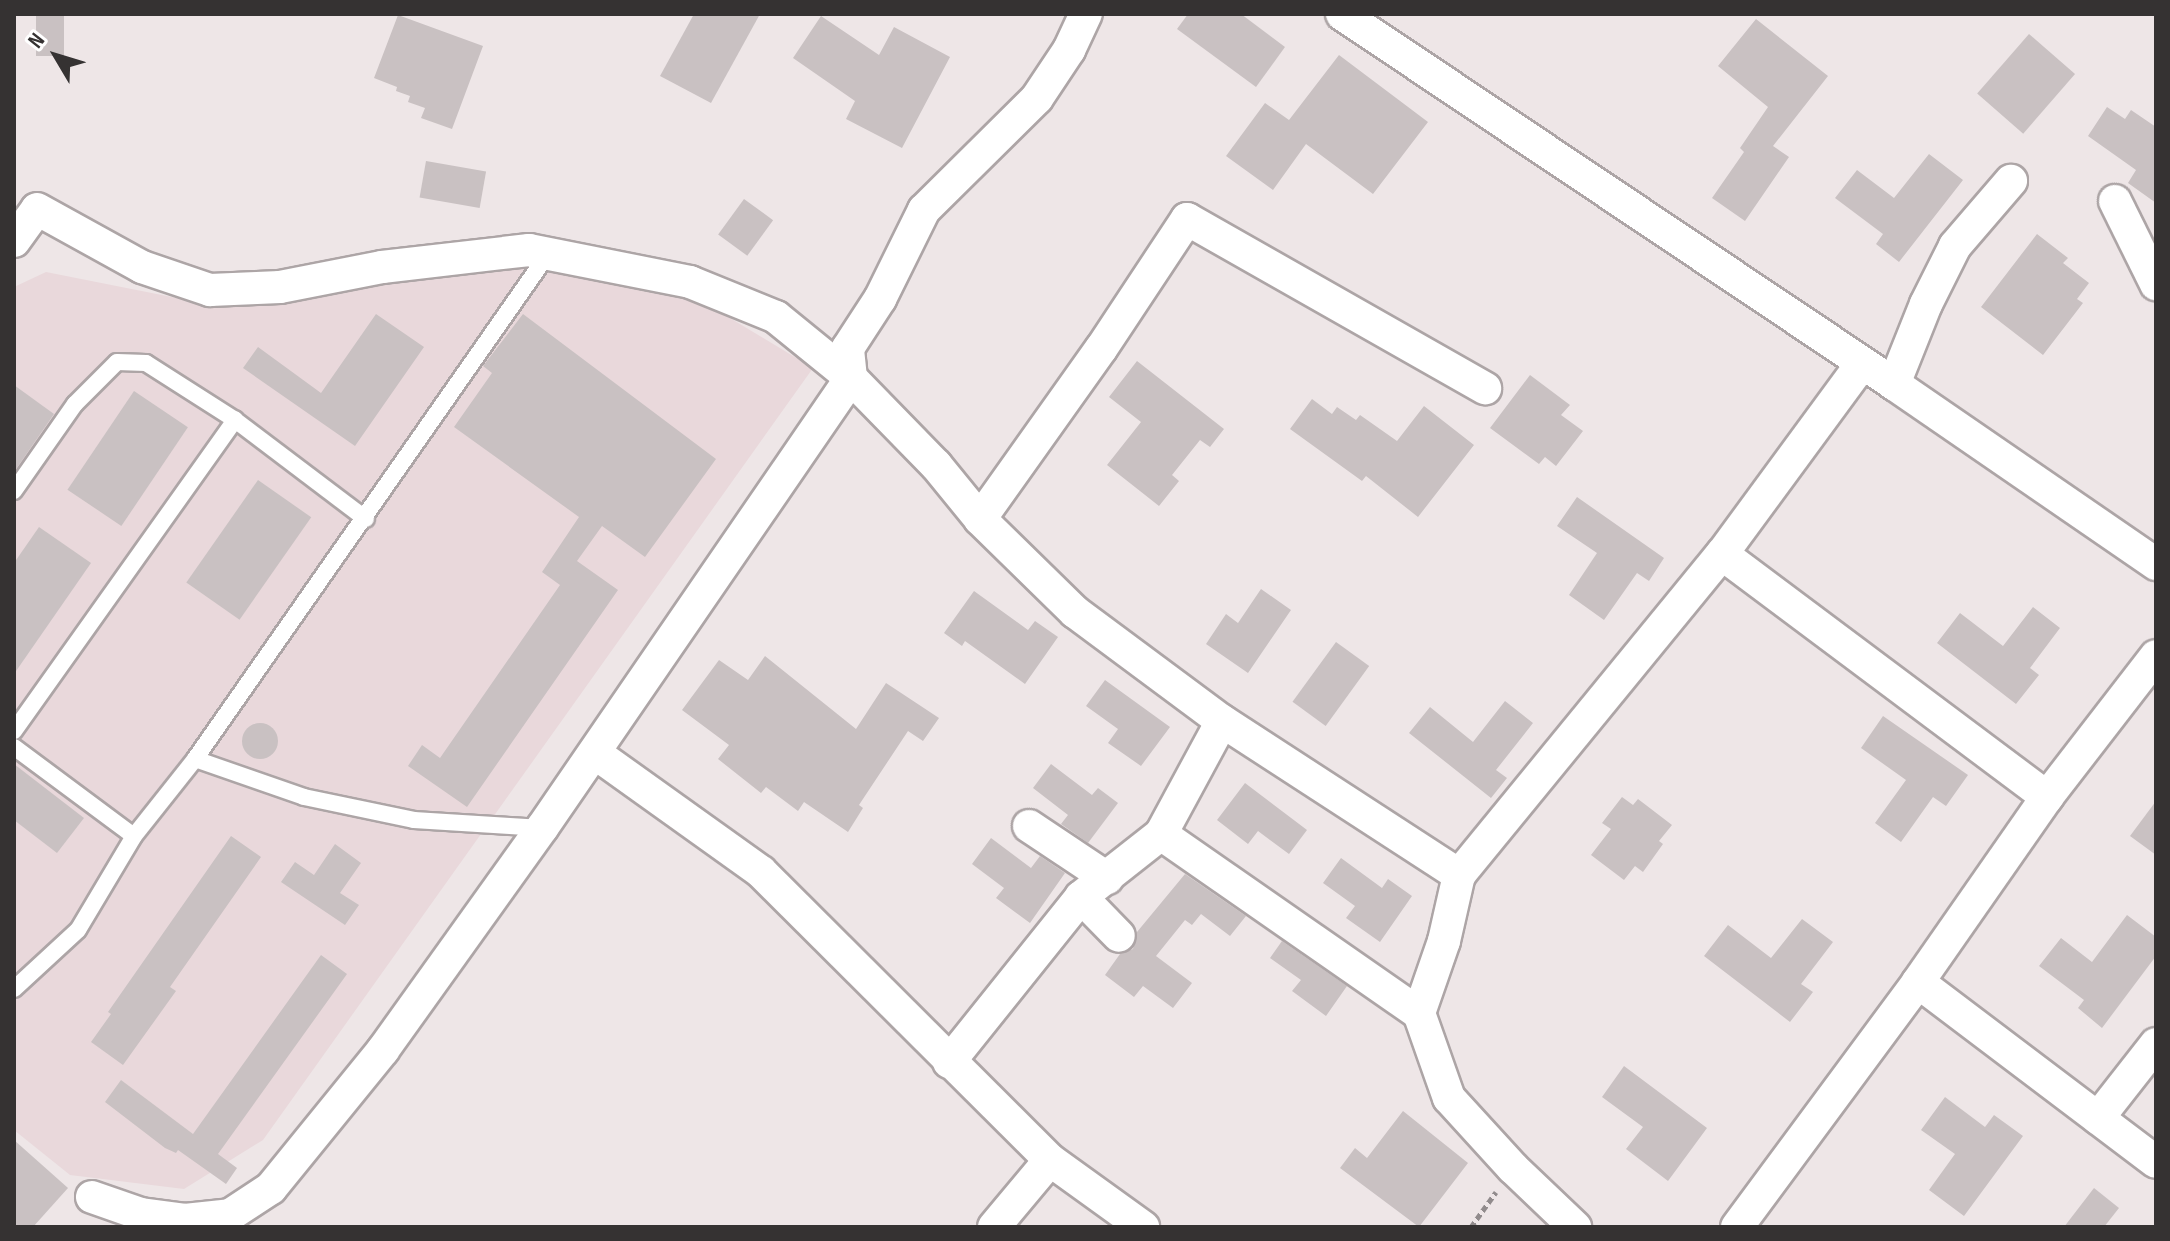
<!DOCTYPE html>
<style>
body{margin:0}
#map{position:relative;width:2170px;height:1241px;overflow:hidden;background:#eee6e7;font-family:"Sofia Sans Condensed",sans-serif}
div>[style]{position:absolute}
.built>*{inset:0;background:#e9d8db}
.building>*{inset:0;background:#c9c1c2;transform-origin:0 0}
.round{border-radius:50%}
.path>*{height:5px;margin-top:-2.5px;transform-origin:0;background:repeating-linear-gradient(90deg,#918b8c 0 6px,transparent 0 10px)}
.roads{filter:drop-shadow(2px 0 #ada5a6) drop-shadow(-2px 0 #ada5a6) drop-shadow(0 2px #ada5a6) drop-shadow(0 -2px #ada5a6)}
.lane>*{height:16px;margin:-8px;padding:0 8px;transform-origin:8px;border-radius:8px;background:#fff}
.street>*{height:32px;margin:-16px;padding:0 16px;transform-origin:16px;border-radius:16px;background:#fff}
span{translate:-50% -50%;white-space:nowrap;text-align:center;line-height:1.15;-webkit-text-stroke:7px #fff;paint-order:stroke}
.frame{position:absolute;inset:0;border:16px solid #353232;pointer-events:none}
.north{position:absolute;left:16px;top:16px;width:80px;height:80px;-webkit-text-stroke:6px #fff;paint-order:stroke;rotate:308deg;font-size:22px;font-weight:700;line-height:32px;text-align:center;color:#353232}
.north::after{content:'';display:block;margin:auto;width:28px;height:36px;background:#353232;clip-path:polygon(50% 0,100% 100%,50% 72%,0 100%)}
</style>
<div id="map">
<div class="built">
<i style="clip-path:polygon(543px 263px,695px 297px,813px 368px,263px 1140px,184px 1189px,70px 1175px,14px 1130px,14px 287px,46px 272px,197px 302px)"></i>
</div>
<div class="building">
<i style="left:36px;top:14px;width:28px;height:42px"></i>
<i style="clip-path:polygon(694px 14px,760px 14px,711px 103px,660px 76px)"></i>
<i style="clip-path:polygon(1188px 14px,1241px 14px,1285px 47px,1256px 87px,1177px 29px)"></i>
<i style="clip-path:polygon(398px 15px,483px 46px,452px 129px,421px 118px,425px 108px,408px 102px,410px 96px,396px 91px,397px 87px,374px 78px)"></i>
<i style="clip-path:polygon(821px 16px,879px 55px,894px 27px,950px 57px,902px 148px,846px 119px,855px 101px,793px 58px)"></i>
<i style="clip-path:polygon(1756px 19px,1828px 76px,1773px 146px,1789px 157px,1745px 221px,1712px 198px,1744px 152px,1740px 148px,1768px 107px,1718px 66px)"></i>
<i style="left:2029px;top:34px;width:61px;height:79px;rotate:41deg"></i>
<i style="clip-path:polygon(1339px 55px,1428px 122px,1373px 194px,1306px 144px,1273px 190px,1226px 156px,1265px 103px,1289px 120px)"></i>
<i style="clip-path:polygon(2107px 107px,2125px 119px,2131px 110px,2156px 127px,2156px 203px,2128px 183px,2136px 170px,2088px 136px)"></i>
<i style="clip-path:polygon(1929px 154px,1963px 180px,1899px 262px,1876px 244px,1883px 234px,1835px 198px,1857px 170px,1894px 198px)"></i>
<i style="left:426px;top:161px;width:61px;height:37px;rotate:10deg"></i>
<i style="left:744px;top:199px;width:36px;height:44px;rotate:36deg"></i>
<i style="clip-path:polygon(2037px 234px,2068px 258px,2063px 263px,2089px 283px,2077px 299px,2083px 303px,2043px 355px,1981px 307px)"></i>
<i style="clip-path:polygon(376px 314px,424px 347px,355px 446px,243px 368px,258px 347px,321px 393px)"></i>
<i style="clip-path:polygon(523px 314px,716px 459px,645px 557px,602px 526px,577px 561px,618px 590px,467px 807px,408px 766px,422px 745px,440px 758px,560px 585px,542px 572px,579px 517px,454px 427px,492px 373px,483px 366px)"></i>
<i style="clip-path:polygon(1137px 361px,1224px 429px,1210px 447px,1200px 440px,1172px 475px,1179px 481px,1159px 506px,1107px 465px,1141px 422px,1109px 397px)"></i>
<i style="clip-path:polygon(1530px 375px,1570px 405px,1561px 415px,1583px 431px,1556px 466px,1545px 457px,1539px 464px,1490px 428px)"></i>
<i style="clip-path:polygon(14px 385px,54px 414px,14px 472px)"></i>
<i style="left:134px;top:391px;width:65px;height:119px;rotate:34deg"></i>
<i style="clip-path:polygon(1312px 399px,1332px 414px,1337px 407px,1356px 420px,1360px 415px,1397px 441px,1424px 406px,1474px 445px,1418px 517px,1366px 476px,1362px 481px,1290px 429px)"></i>
<i style="left:258px;top:480px;width:65px;height:125px;rotate:35deg"></i>
<i style="clip-path:polygon(1577px 497px,1664px 558px,1649px 581px,1637px 573px,1604px 620px,1569px 595px,1597px 553px,1557px 526px)"></i>
<i style="clip-path:polygon(39px 527px,91px 563px,14px 674px,14px 563px)"></i>
<i style="clip-path:polygon(1261px 589px,1291px 610px,1248px 673px,1206px 644px,1226px 614px,1238px 623px)"></i>
<i style="clip-path:polygon(974px 591px,1028px 630px,1035px 621px,1058px 637px,1025px 684px,965px 641px,962px 646px,944px 633px)"></i>
<i style="clip-path:polygon(2033px 607px,2060px 628px,2030px 668px,2039px 675px,2016px 704px,1937px 643px,1960px 613px,2003px 646px)"></i>
<i style="left:1336px;top:642px;width:41px;height:74px;rotate:36deg"></i>
<i style="clip-path:polygon(765px 656px,856px 729px,886px 683px,939px 718px,923px 741px,908px 731px,859px 805px,863px 808px,848px 832px,804px 802px,798px 811px,766px 787px,761px 793px,718px 759px,729px 745px,682px 710px,719px 660px,748px 680px)"></i>
<i style="clip-path:polygon(1105px 680px,1170px 727px,1141px 766px,1108px 743px,1118px 729px,1086px 706px)"></i>
<i style="clip-path:polygon(1505px 701px,1533px 723px,1496px 770px,1507px 778px,1491px 798px,1409px 733px,1430px 707px,1473px 742px)"></i>
<i style="clip-path:polygon(1883px 716px,1968px 775px,1946px 806px,1933px 797px,1901px 842px,1875px 823px,1906px 780px,1861px 748px)"></i>
<i class="round" style="left:242px;top:723px;width:36px;height:36px"></i>
<i style="clip-path:polygon(14px 764px,84px 818px,57px 853px,14px 820px)"></i>
<i style="clip-path:polygon(1051px 764px,1092px 795px,1098px 788px,1118px 803px,1088px 843px,1061px 824px,1068px 815px,1033px 788px)"></i>
<i style="clip-path:polygon(1245px 783px,1307px 830px,1289px 854px,1258px 831px,1248px 844px,1217px 820px)"></i>
<i style="clip-path:polygon(1622px 797px,1633px 805px,1638px 799px,1672px 825px,1659px 841px,1663px 844px,1643px 872px,1635px 866px,1624px 880px,1591px 855px,1611px 829px,1602px 823px)"></i>
<i style="clip-path:polygon(2156px 801px,2156px 855px,2130px 836px)"></i>
<i style="clip-path:polygon(231px 836px,261px 857px,170px 987px,176px 991px,123px 1065px,91px 1042px,111px 1014px,108px 1012px)"></i>
<i style="clip-path:polygon(991px 838px,1031px 868px,1040px 856px,1065px 873px,1030px 923px,996px 898px,1004px 888px,972px 864px)"></i>
<i style="clip-path:polygon(335px 844px,361px 863px,340px 893px,359px 905px,345px 925px,281px 882px,295px 862px,314px 875px)"></i>
<i style="clip-path:polygon(1341px 858px,1382px 888px,1388px 879px,1412px 896px,1380px 942px,1346px 918px,1355px 906px,1323px 883px)"></i>
<i style="clip-path:polygon(1185px 874px,1246px 916px,1230px 936px,1201px 914px,1192px 925px,1185px 920px,1156px 956px,1192px 983px,1173px 1008px,1143px 986px,1134px 997px,1105px 975px,1120px 954px,1133px 949px,1137px 932px)"></i>
<i style="clip-path:polygon(2127px 915px,2156px 937px,2156px 956px,2102px 1028px,2078px 1008px,2084px 1000px,2039px 966px,2061px 938px,2092px 962px)"></i>
<i style="clip-path:polygon(1802px 919px,1833px 942px,1801px 984px,1813px 992px,1790px 1022px,1704px 956px,1728px 925px,1771px 958px)"></i>
<i style="clip-path:polygon(1282px 941px,1347px 986px,1326px 1016px,1292px 991px,1301px 980px,1270px 958px)"></i>
<i style="clip-path:polygon(321px 955px,347px 974px,218px 1154px,237px 1168px,226px 1184px,178px 1150px,176px 1153px,165px 1148px,105px 1102px,121px 1080px,193px 1134px)"></i>
<i style="clip-path:polygon(1624px 1066px,1707px 1128px,1668px 1181px,1626px 1149px,1643px 1127px,1602px 1097px)"></i>
<i style="clip-path:polygon(1945px 1097px,1985px 1127px,1994px 1115px,2023px 1136px,1964px 1216px,1929px 1190px,1955px 1154px,1921px 1130px)"></i>
<i style="clip-path:polygon(1403px 1111px,1468px 1163px,1419px 1227px,1340px 1168px,1355px 1148px,1367px 1158px)"></i>
<i style="clip-path:polygon(14px 1140px,68px 1188px,33px 1227px,14px 1227px)"></i>
<i style="clip-path:polygon(2094px 1188px,2119px 1208px,2104px 1227px,2064px 1227px)"></i>
</div>
<div class="path">
<i style="left:1471px;top:1227px;width:43px;rotate:-54.5deg"></i>
</div>
<div class="roads">
<div class="lane">
<i style="left:14px;top:491px;width:106px;rotate:-55deg"></i>
<i style="left:75px;top:404px;width:59px;rotate:-45deg"></i>
<i style="left:117px;top:362px;width:29px;rotate:2deg"></i>
<i style="left:146px;top:363px;width:106px;rotate:32.6deg"></i>
<i style="left:235px;top:420px;width:164px;rotate:37.1deg"></i>
<i style="left:14px;top:731px;width:382px;rotate:-54.6deg"></i>
<i style="left:14px;top:747px;width:149px;rotate:36.6deg"></i>
<i style="left:195px;top:759px;width:115px;rotate:19.2deg"></i>
<i style="left:304px;top:797px;width:112px;rotate:11.8deg"></i>
<i style="left:414px;top:820px;width:128px;rotate:3.6deg"></i>
<i style="left:14px;top:989px;width:87px;rotate:-42.7deg"></i>
<i style="left:78px;top:930px;width:109px;rotate:-59.2deg"></i>
<i style="left:134px;top:836px;width:98px;rotate:-51.6deg"></i>
<i style="left:195px;top:759px;width:616px;rotate:-55.05deg"></i>
</div>
<div class="street">
<i style="left:1342px;top:14px;width:665px;rotate:33.83deg"></i>
<i style="left:1894px;top:384px;width:318px;rotate:34.5deg"></i>
<i style="left:2115px;top:201px;width:93px;rotate:63.7deg"></i>
<i style="left:14px;top:241px;width:39px;rotate:-54deg"></i>
<i style="left:37px;top:209px;width:120px;rotate:28.9deg"></i>
<i style="left:142px;top:267px;width:72px;rotate:18.7deg"></i>
<i style="left:210px;top:290px;width:70px;rotate:-2.5deg"></i>
<i style="left:280px;top:287px;width:104px;rotate:-11.1deg"></i>
<i style="left:382px;top:267px;width:148px;rotate:-6.6deg"></i>
<i style="left:529px;top:250px;width:164px;rotate:11.2deg"></i>
<i style="left:690px;top:282px;width:93px;rotate:22.1deg"></i>
<i style="left:776px;top:317px;width:97px;rotate:39.1deg"></i>
<i style="left:851px;top:378px;width:122px;rotate:45.7deg"></i>
<i style="left:936px;top:465px;width:70px;rotate:50.8deg"></i>
<i style="left:980px;top:519px;width:133px;rotate:44.4deg"></i>
<i style="left:1075px;top:612px;width:183px;rotate:36.6deg"></i>
<i style="left:1222px;top:721px;width:283px;rotate:33deg"></i>
<i style="left:1459px;top:875px;width:68px;rotate:102.8deg"></i>
<i style="left:1444px;top:941px;width:76px;rotate:109.1deg"></i>
<i style="left:1419px;top:1013px;width:90px;rotate:70.6deg"></i>
<i style="left:1449px;top:1098px;width:95px;rotate:47.6deg"></i>
<i style="left:1513px;top:1168px;width:86px;rotate:43.6deg"></i>
<i style="left:1894px;top:384px;width:86px;rotate:-68.2deg"></i>
<i style="left:1926px;top:304px;width:65px;rotate:-63.4deg"></i>
<i style="left:1955px;top:246px;width:86px;rotate:-49.3deg"></i>
<i style="left:980px;top:519px;width:209px;rotate:-54.6deg"></i>
<i style="left:1101px;top:349px;width:156px;rotate:-56.5deg"></i>
<i style="left:1187px;top:219px;width:343px;rotate:29.6deg"></i>
<i style="left:1722px;top:554px;width:406px;rotate:36.8deg"></i>
<i style="left:595px;top:753px;width:204px;rotate:35.6deg"></i>
<i style="left:761px;top:872px;width:408px;rotate:44.9deg"></i>
<i style="left:1050px;top:1160px;width:115px;rotate:35.8deg"></i>
<i style="left:1029px;top:826px;width:94px;rotate:33.7deg"></i>
<i style="left:1161px;top:834px;width:314px;rotate:34.8deg"></i>
<i style="left:1459px;top:875px;width:415px;rotate:-50.7deg"></i>
<i style="left:1722px;top:554px;width:235px;rotate:-53.7deg"></i>
<i style="left:1081px;top:897px;width:54px;rotate:45.7deg"></i>
<i style="left:1918px;top:982px;width:226px;rotate:-55.1deg"></i>
<i style="left:2047px;top:797px;width:178px;rotate:-52.3deg"></i>
<i style="left:949px;top:1062px;width:211px;rotate:-51.3deg"></i>
<i style="left:1081px;top:897px;width:102px;rotate:-38.2deg"></i>
<i style="left:1161px;top:834px;width:128px;rotate:-61.6deg"></i>
<i style="left:2098px;top:1118px;width:94px;rotate:-51.9deg"></i>
<i style="left:92px;top:1197px;width:52px;rotate:19.1deg"></i>
<i style="left:141px;top:1214px;width:44px;rotate:7.8deg"></i>
<i style="left:185px;top:1220px;width:45px;rotate:-6.3deg"></i>
<i style="left:230px;top:1215px;width:49px;rotate:-33.4deg"></i>
<i style="left:271px;top:1188px;width:178px;rotate:-50.9deg"></i>
<i style="left:383px;top:1050px;width:273px;rotate:-54.4deg"></i>
<i style="left:542px;top:828px;width:546px;rotate:-55.52deg"></i>
<i style="left:851px;top:378px;width:30px;rotate:-96deg"></i>
<i style="left:848px;top:348px;width:59px;rotate:-56.9deg"></i>
<i style="left:880px;top:299px;width:99px;rotate:-63.7deg"></i>
<i style="left:924px;top:210px;width:159px;rotate:-44.7deg"></i>
<i style="left:1037px;top:98px;width:58px;rotate:-56.3deg"></i>
<i style="left:1069px;top:50px;width:40px;rotate:-65deg"></i>
<i style="left:994px;top:1227px;width:87px;rotate:-50.1deg"></i>
<i style="left:1737px;top:1227px;width:305px;rotate:-53.5deg"></i>
<i style="left:1918px;top:982px;width:298px;rotate:37.1deg"></i>
</div>
</div>
<div class="frame"></div>
<div class="north">N</div>
</div>
